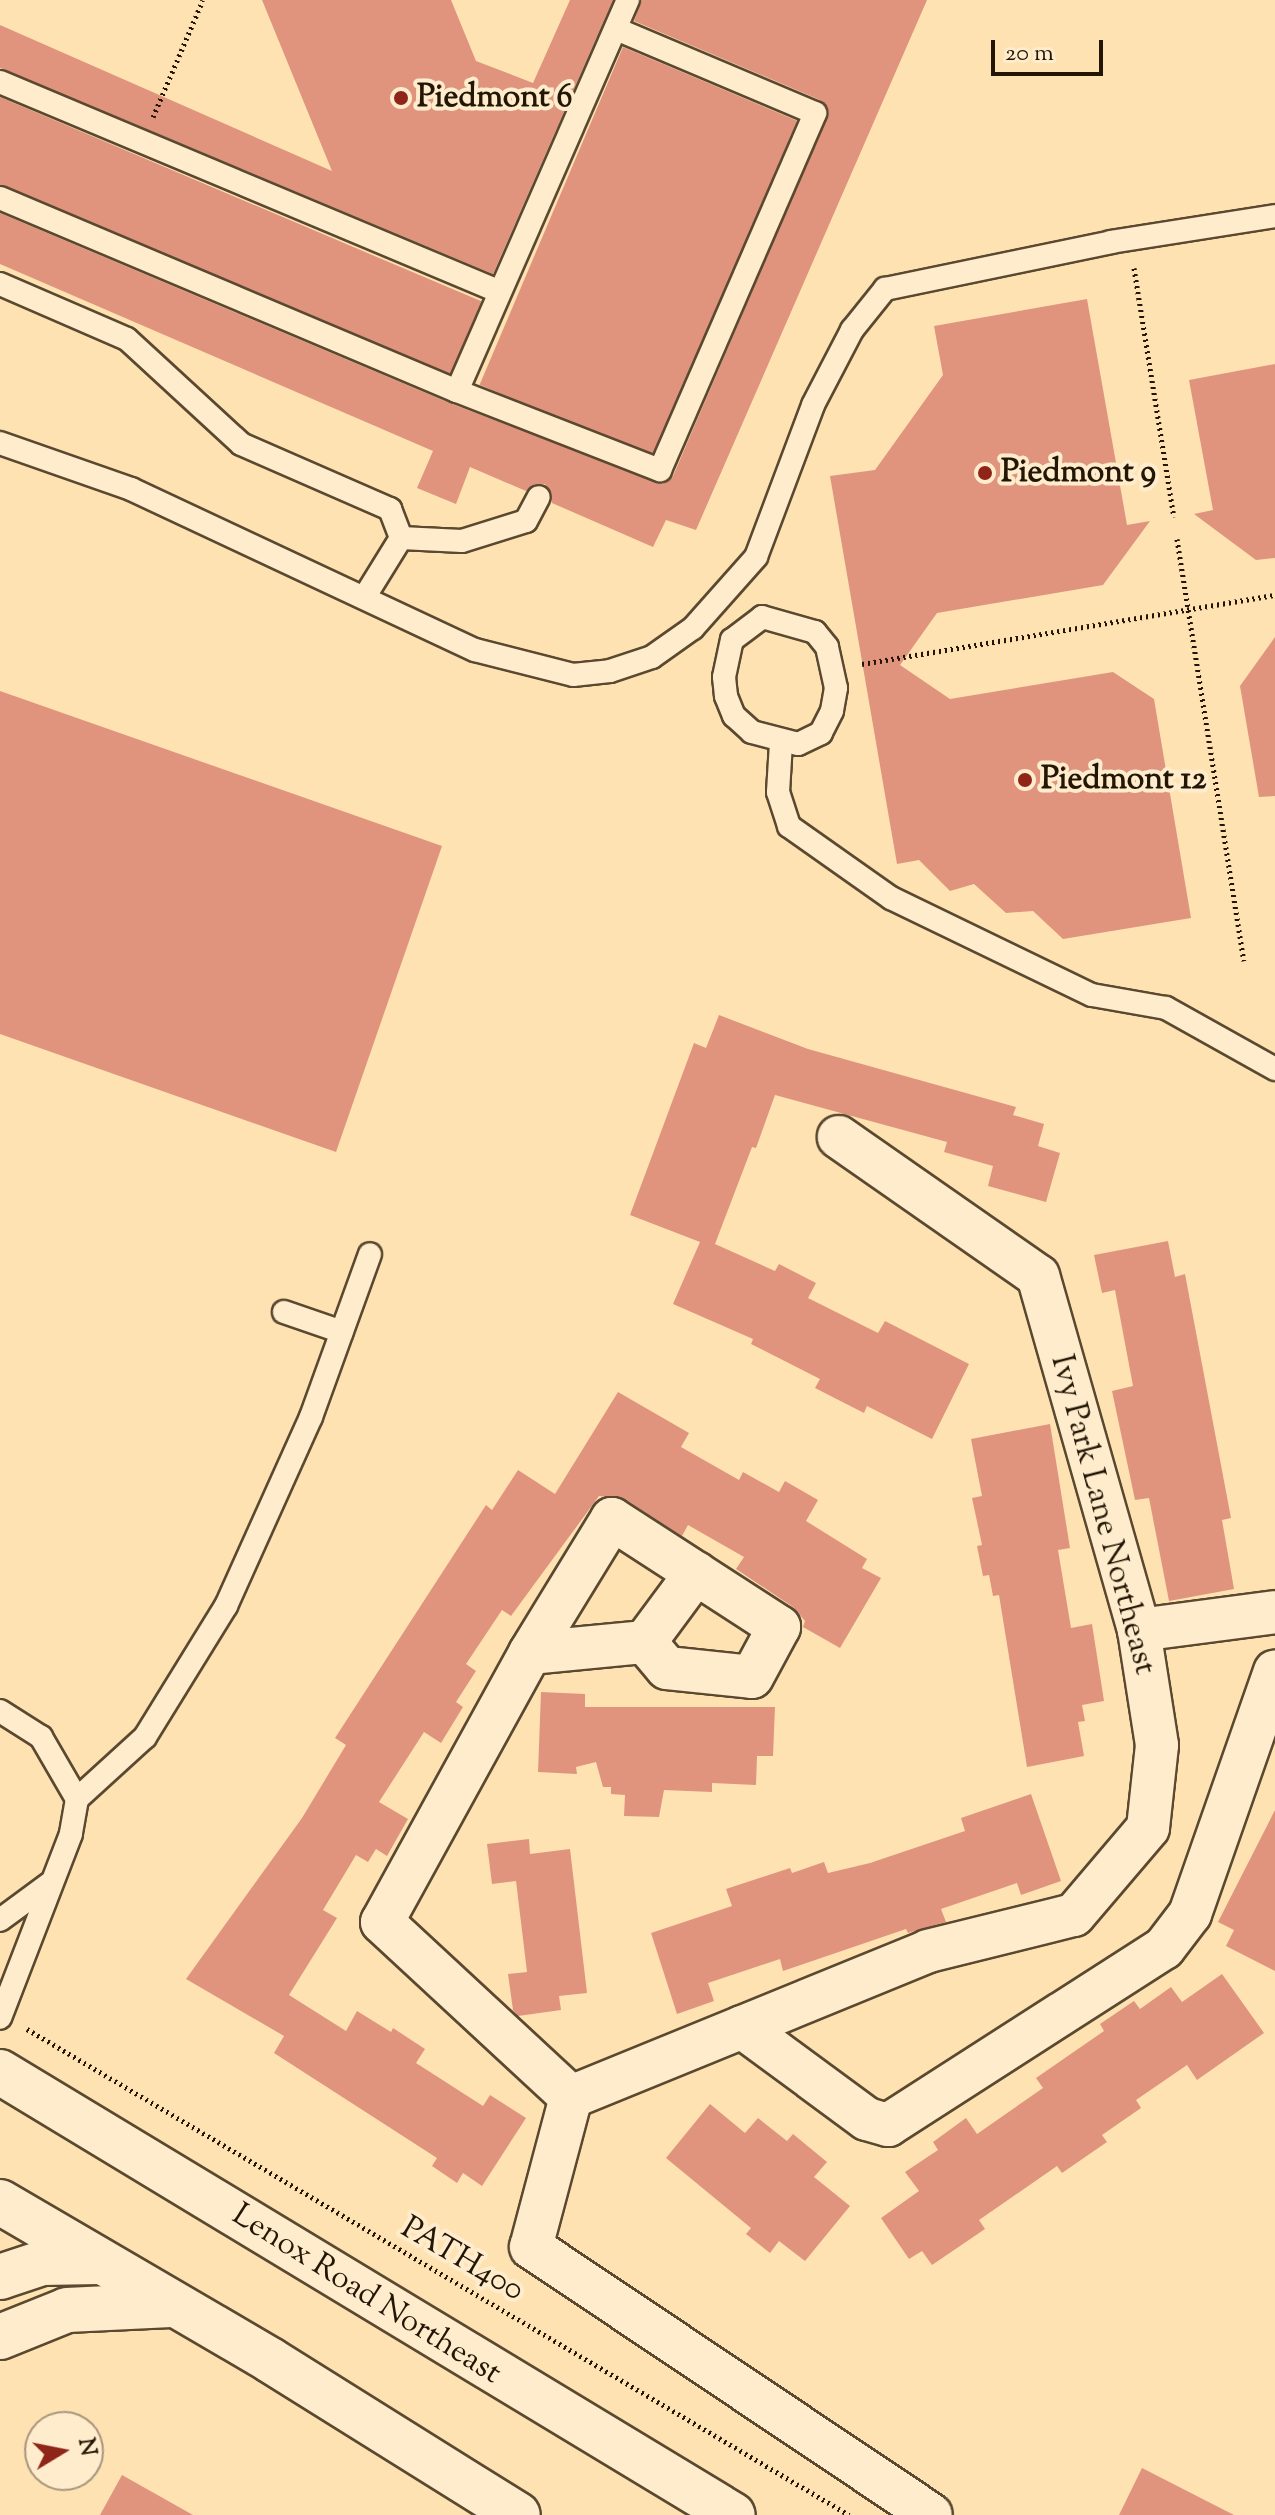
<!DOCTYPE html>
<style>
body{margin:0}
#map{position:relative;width:1275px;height:2515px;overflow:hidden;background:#fee2b2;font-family:"Sorts Mill Goudy",serif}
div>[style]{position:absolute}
.building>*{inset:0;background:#e0947e;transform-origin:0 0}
.path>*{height:5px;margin-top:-2.5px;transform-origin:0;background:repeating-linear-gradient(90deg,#241605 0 2px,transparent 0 6px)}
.roads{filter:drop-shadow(2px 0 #5a4930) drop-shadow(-2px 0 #5a4930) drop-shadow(0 2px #5a4930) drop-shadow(0 -2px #5a4930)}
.service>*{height:22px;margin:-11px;padding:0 11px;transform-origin:11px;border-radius:11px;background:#feeccd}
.minor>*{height:42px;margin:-21px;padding:0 21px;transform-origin:21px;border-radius:21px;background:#feeccd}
.secondary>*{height:44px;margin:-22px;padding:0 22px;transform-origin:22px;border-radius:22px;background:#feeccd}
.dots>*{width:22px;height:22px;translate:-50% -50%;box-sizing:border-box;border:4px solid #feeccd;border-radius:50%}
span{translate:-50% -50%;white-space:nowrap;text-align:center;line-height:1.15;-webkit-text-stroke:8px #feeccd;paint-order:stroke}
.poi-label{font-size:32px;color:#241605;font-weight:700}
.left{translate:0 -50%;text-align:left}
.street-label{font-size:32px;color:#241605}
.north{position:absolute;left:24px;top:2411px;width:80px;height:80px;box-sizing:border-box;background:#feeccd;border:2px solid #a7967d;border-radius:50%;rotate:80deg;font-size:22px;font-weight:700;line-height:32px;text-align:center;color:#241605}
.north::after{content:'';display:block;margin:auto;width:28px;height:36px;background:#8f2418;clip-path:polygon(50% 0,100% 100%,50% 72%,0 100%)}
.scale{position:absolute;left:991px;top:40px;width:112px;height:36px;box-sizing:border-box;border:4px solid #241605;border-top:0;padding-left:10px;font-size:24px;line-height:28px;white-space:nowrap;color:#241605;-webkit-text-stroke:6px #feeccd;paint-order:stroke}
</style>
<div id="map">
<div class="building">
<i style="clip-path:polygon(262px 0,451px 0,476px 61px,533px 83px,570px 0,613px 0,493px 274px,0 68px,0 25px,332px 171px)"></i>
<i style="clip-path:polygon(642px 0,927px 0,696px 530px,666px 520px,653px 547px,552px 503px,545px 484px,532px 485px,526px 491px,470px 467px,456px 504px,417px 488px,433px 451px,0 264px,0 213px,452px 404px,663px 484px,673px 476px,829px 112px,820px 100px,634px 21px)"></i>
<i style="left:623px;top:47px;width:189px;height:367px;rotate:23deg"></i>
<i style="left:0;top:97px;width:523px;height:87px;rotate:23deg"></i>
<i style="clip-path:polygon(1087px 299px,1127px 525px,1150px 521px,1103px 585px,937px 613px,900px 665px,950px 699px,1113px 672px,1154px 699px,1191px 918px,1063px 939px,1033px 911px,1006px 913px,974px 884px,950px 891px,919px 860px,897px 864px,830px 476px,875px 470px,943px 375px,934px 326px)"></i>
<i style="clip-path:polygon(1275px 364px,1275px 558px,1256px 560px,1194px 514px,1213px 510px,1189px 380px)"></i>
<i style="clip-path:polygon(1275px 637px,1275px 796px,1259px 797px,1240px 686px)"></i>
<i style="clip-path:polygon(0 691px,442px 846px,336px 1152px,0 1034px)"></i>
<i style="clip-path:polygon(719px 1015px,808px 1049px,1016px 1107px,1013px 1115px,1044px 1124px,1038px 1146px,1060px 1153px,1046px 1202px,988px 1186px,993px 1166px,944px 1152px,947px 1142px,775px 1095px,756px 1148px,752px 1147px,715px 1244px,775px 1271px,779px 1264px,816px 1283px,808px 1298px,878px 1333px,885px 1321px,969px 1364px,932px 1439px,867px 1406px,864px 1413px,815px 1388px,820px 1379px,751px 1344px,753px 1339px,673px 1304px,700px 1242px,630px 1215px,694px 1043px,706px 1048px)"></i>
<i style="clip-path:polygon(1168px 1241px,1175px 1277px,1185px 1274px,1231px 1518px,1222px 1520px,1234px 1589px,1169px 1601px,1149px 1498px,1135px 1500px,1112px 1391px,1133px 1386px,1115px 1290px,1102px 1293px,1094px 1255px)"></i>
<i style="clip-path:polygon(618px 1392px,689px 1433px,681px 1447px,739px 1480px,743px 1472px,779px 1492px,785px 1481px,818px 1500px,806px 1521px,867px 1559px,862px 1568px,881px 1578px,840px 1648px,803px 1627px,805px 1621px,793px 1607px,736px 1569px,744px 1557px,688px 1525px,682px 1536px,625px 1499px,599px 1496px,511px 1616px,502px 1610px,466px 1664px,476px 1671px,456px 1702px,463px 1707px,441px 1743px,424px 1732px,379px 1802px,408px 1819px,387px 1856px,376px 1849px,368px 1862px,356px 1855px,323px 1910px,337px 1918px,289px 1995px,346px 2031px,357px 2011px,391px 2032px,393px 2028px,425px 2049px,416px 2063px,483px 2106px,490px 2095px,526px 2118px,482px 2186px,463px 2173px,457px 2183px,432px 2166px,437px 2158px,274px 2053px,284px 2036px,186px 1979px,302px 1818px,346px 1745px,335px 1738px,486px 1505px,492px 1510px,518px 1470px,555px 1494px)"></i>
<i style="clip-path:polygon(1050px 1424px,1070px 1548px,1058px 1550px,1071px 1628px,1092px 1624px,1104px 1701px,1082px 1705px,1085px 1721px,1078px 1722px,1084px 1756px,1027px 1767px,999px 1595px,993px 1596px,989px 1575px,983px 1576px,977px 1546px,982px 1545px,972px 1498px,982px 1496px,971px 1439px)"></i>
<i style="clip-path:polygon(541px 1692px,585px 1694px,585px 1707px,775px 1707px,773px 1756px,757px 1756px,756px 1785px,712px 1783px,712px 1792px,664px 1790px,659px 1817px,624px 1816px,625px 1795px,611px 1794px,611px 1787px,603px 1787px,596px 1762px,576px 1767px,577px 1774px,538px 1772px)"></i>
<i style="clip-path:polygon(1031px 1794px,1061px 1881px,1021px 1895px,1017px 1883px,941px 1909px,946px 1922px,908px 1933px,906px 1929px,783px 1971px,780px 1959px,708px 1983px,714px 2001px,677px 2014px,651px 1933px,732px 1906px,726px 1889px,790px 1868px,792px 1873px,824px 1862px,828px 1873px,870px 1863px,965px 1831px,961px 1818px)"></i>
<i style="clip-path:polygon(1275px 1810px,1275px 1971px,1226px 1946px,1234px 1930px,1218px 1922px)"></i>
<i style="clip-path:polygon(529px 1839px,530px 1854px,570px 1849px,587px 1993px,559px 1996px,561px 2010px,518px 2016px,513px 2010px,508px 1974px,527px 1972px,516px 1881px,492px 1884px,487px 1844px)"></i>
<i style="clip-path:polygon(1222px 1974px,1264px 2033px,1197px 2080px,1187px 2065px,1136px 2100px,1141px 2108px,1102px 2135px,1107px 2142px,1062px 2173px,1057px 2166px,979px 2220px,985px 2229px,932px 2265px,922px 2251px,909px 2259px,881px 2218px,919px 2191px,905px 2172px,938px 2150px,933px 2142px,966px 2118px,977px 2134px,1043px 2088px,1036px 2078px,1104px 2031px,1100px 2024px,1134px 2001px,1140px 2009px,1171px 1987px,1182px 2002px)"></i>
<i style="clip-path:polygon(710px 2104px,745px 2133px,758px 2118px,787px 2141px,793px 2134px,827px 2162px,814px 2177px,850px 2206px,805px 2261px,779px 2241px,770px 2253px,746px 2234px,751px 2228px,666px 2158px)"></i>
<i style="clip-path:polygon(1142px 2468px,1234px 2515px,1119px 2515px)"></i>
<i style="clip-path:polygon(122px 2475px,193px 2515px,100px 2515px)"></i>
</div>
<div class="path">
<i style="left:153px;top:117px;width:127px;rotate:-66.9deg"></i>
<i style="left:1134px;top:268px;width:252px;rotate:80.9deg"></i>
<i style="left:1177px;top:539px;width:427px;rotate:81deg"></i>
<i style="left:862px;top:664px;width:419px;rotate:-9.5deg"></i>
<i style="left:27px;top:2029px;width:955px;rotate:30.59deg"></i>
</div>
<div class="roads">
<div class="service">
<i style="left:0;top:82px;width:540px;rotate:22.77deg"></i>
<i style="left:0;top:198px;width:496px;rotate:22.9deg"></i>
<i style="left:457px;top:391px;width:218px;rotate:21.3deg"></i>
<i style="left:660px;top:470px;width:389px;rotate:-66.5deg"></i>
<i style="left:815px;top:113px;width:216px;rotate:-157.1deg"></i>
<i style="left:0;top:284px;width:138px;rotate:23.4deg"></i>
<i style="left:127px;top:339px;width:155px;rotate:42.6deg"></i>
<i style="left:241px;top:444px;width:163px;rotate:23.6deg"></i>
<i style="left:390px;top:509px;width:31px;rotate:69deg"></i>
<i style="left:401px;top:538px;width:70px;rotate:121.7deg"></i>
<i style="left:457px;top:391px;width:427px;rotate:-66.4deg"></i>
<i style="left:0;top:443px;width:139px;rotate:19.3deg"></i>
<i style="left:131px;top:489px;width:380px;rotate:25.1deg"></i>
<i style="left:475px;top:650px;width:101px;rotate:14.3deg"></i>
<i style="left:573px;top:675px;width:37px;rotate:-6deg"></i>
<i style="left:610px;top:671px;width:44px;rotate:-18.4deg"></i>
<i style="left:652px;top:657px;width:50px;rotate:-35.3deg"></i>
<i style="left:693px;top:628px;width:95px;rotate:-48.4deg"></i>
<i style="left:756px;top:557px;width:162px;rotate:-69.4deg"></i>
<i style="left:813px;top:405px;width:85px;rotate:-62.5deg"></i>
<i style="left:852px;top:330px;width:53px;rotate:-51.2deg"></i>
<i style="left:885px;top:289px;width:231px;rotate:-11.7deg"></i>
<i style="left:1111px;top:242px;width:166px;rotate:-9deg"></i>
<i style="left:401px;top:538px;width:61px;rotate:2.8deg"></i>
<i style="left:462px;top:541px;width:67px;rotate:-17.4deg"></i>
<i style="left:526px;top:521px;width:27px;rotate:-62deg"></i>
<i style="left:762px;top:617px;width:55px;rotate:15.8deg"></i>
<i style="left:815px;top:632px;width:19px;rotate:51deg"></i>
<i style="left:827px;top:647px;width:42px;rotate:77.6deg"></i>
<i style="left:836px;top:688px;width:23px;rotate:100deg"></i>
<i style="left:832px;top:711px;width:25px;rotate:117deg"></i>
<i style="left:821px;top:733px;width:25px;rotate:154deg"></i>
<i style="left:798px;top:744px;width:48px;rotate:-165.4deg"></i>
<i style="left:752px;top:732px;width:24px;rotate:-138deg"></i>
<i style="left:734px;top:716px;width:22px;rotate:-112deg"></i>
<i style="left:726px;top:696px;width:19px;rotate:-96deg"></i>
<i style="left:724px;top:677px;width:38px;rotate:-78deg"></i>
<i style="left:732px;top:640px;width:38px;rotate:-37deg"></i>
<i style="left:781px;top:743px;width:49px;rotate:93.5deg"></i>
<i style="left:778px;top:792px;width:36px;rotate:72deg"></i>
<i style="left:789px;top:826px;width:125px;rotate:35.2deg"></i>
<i style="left:891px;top:898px;width:223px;rotate:25.8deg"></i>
<i style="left:1092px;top:995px;width:75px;rotate:10deg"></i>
<i style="left:1166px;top:1008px;width:125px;rotate:29.2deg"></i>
<i style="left:284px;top:1312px;width:61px;rotate:19deg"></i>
<i style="left:0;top:1711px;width:49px;rotate:32.4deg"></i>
<i style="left:41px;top:1737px;width:72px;rotate:59.9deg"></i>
<i style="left:77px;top:1799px;width:36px;rotate:100deg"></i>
<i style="left:71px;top:1834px;width:197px;rotate:111.1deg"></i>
<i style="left:77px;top:1799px;width:92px;rotate:-42.4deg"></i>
<i style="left:145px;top:1737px;width:154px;rotate:-58.3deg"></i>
<i style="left:226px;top:1606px;width:207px;rotate:-65.8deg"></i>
<i style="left:311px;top:1417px;width:173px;rotate:-70.1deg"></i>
<i style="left:0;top:1920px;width:61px;rotate:-36.3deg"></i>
</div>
<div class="minor">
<i style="left:1139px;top:1630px;width:137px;rotate:-7.5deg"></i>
<i style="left:645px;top:1642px;width:86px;rotate:-53.5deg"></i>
<i style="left:530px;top:1653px;width:116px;rotate:-5.5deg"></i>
<i style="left:645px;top:1642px;width:34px;rotate:50deg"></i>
<i style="left:667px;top:1668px;width:85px;rotate:6deg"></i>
<i style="left:752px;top:1677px;width:57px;rotate:-61.6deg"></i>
<i style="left:779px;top:1627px;width:199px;rotate:-147.1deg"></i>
<i style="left:612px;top:1519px;width:157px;rotate:121.5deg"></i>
<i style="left:530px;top:1653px;width:307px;rotate:118.8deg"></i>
<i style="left:382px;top:1922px;width:258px;rotate:42.8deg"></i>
<i style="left:571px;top:2097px;width:155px;rotate:104.9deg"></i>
<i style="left:531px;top:2247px;width:481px;rotate:33.8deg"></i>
<i style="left:742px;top:2027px;width:155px;rotate:36.4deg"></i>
<i style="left:867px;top:2119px;width:22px;rotate:16deg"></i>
<i style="left:888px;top:2125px;width:328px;rotate:-32.7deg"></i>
<i style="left:1164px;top:1948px;width:43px;rotate:-52.6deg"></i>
<i style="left:1190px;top:1914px;width:257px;rotate:-70.7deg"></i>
<i style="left:571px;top:2097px;width:386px;rotate:-22.2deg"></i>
<i style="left:928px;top:1951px;width:150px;rotate:-13.9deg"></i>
<i style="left:1074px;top:1915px;width:114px;rotate:-49.6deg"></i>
<i style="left:1148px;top:1828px;width:83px;rotate:-83.8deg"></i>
<i style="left:1157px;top:1745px;width:116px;rotate:-98.9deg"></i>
<i style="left:1139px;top:1630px;width:368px;rotate:-105.9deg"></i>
<i style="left:1038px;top:1276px;width:243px;rotate:-145.1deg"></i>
</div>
<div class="secondary">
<i style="left:0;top:2072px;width:856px;rotate:31.15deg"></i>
<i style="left:0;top:2202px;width:313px;rotate:30.3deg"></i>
<i style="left:270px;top:2360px;width:292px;rotate:32deg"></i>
<i style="left:0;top:2277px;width:44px;rotate:-18.4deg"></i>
<i style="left:42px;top:2263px;width:57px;rotate:-1deg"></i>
<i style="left:0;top:2337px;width:72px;rotate:-21.9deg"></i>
<i style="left:67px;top:2310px;width:104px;rotate:-2.8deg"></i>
</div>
</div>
<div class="dots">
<i style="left:401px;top:98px;background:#8f2418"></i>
<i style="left:985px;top:473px;background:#8f2418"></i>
<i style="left:1025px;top:780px;background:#8f2418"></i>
</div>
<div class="poi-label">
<span class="left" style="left:417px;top:98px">Piedmont 6</span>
<span class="left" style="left:1001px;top:473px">Piedmont 9</span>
<span class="left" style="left:1041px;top:780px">Piedmont 12</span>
</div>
<div class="street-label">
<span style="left:1102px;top:1515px;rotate:75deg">Ivy Park Lane Northeast</span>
<span style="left:462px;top:2260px;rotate:30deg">PATH400</span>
<span style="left:366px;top:2295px;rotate:32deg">Lenox Road Northeast</span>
</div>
<div class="north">N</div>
<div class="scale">20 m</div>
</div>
